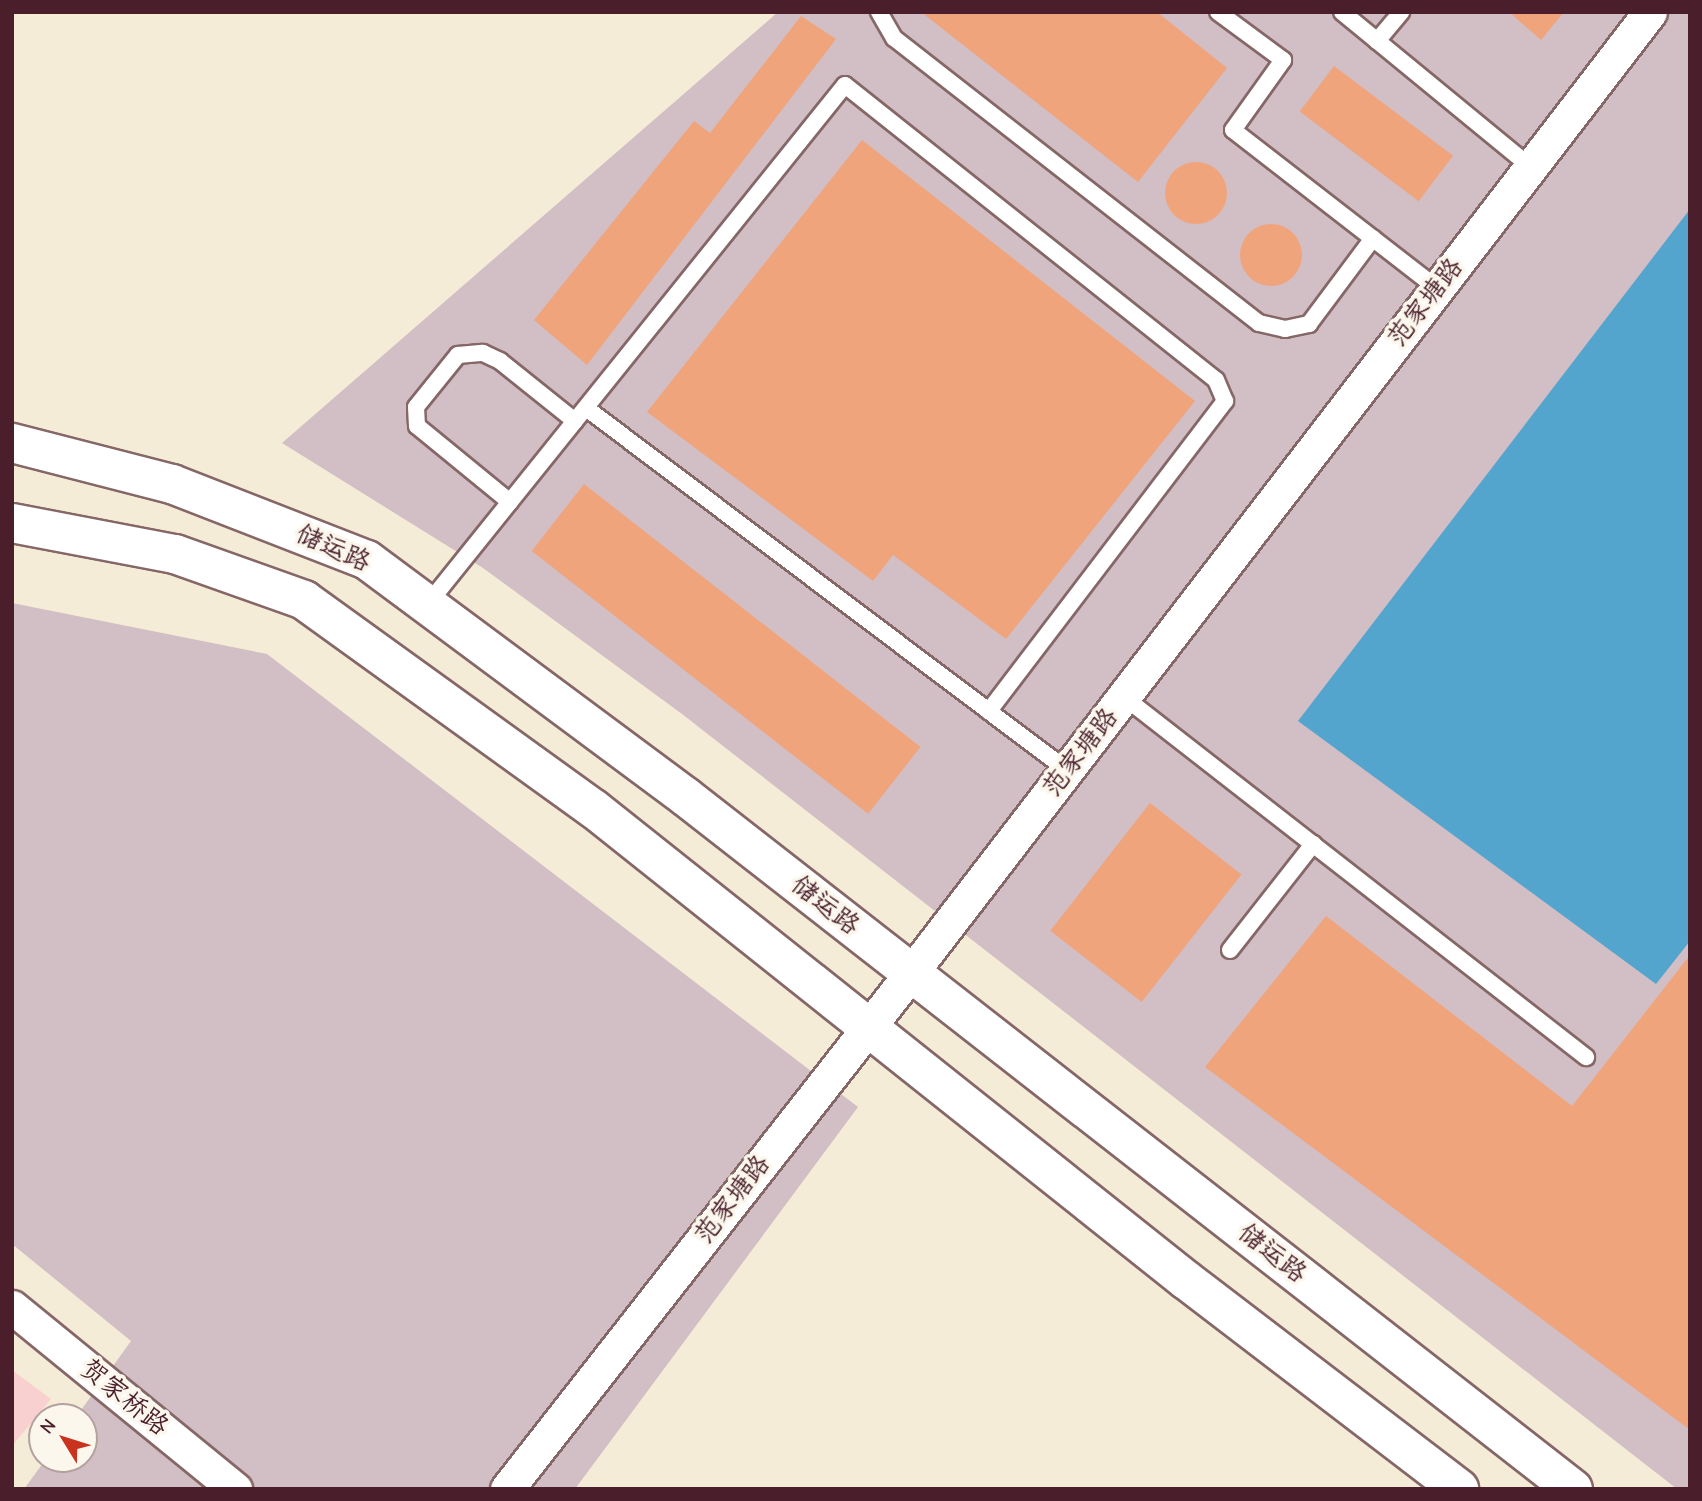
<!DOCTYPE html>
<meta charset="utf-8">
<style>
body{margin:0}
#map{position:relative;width:1702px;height:1501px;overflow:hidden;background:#f5ecd7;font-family:"Comic Neue","LXGW WenKai TC",sans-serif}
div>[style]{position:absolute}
.built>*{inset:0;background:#f7d0cf}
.industrial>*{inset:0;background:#d2bec5}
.water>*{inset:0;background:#53a5ce}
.building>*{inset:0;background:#f0a47c;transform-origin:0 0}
.round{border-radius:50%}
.roads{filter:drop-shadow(2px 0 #866767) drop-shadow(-2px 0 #866767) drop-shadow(0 2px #866767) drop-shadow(0 -2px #866767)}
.service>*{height:16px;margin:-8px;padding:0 8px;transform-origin:8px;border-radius:8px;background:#fff}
.minor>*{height:33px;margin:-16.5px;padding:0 16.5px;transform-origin:16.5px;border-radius:16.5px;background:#fff}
.secondary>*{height:38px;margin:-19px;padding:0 19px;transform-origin:19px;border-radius:19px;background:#fff}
span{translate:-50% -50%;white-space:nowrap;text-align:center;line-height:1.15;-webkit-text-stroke:7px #fbf7ec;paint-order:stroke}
.street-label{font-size:26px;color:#4a1f2b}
.frame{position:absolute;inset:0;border:14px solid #4a1f2b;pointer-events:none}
.north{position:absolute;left:28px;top:1403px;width:70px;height:70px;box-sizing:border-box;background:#fbf7ec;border:2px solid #b4a19f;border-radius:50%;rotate:308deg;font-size:19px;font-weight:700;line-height:28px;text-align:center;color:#4a1f2b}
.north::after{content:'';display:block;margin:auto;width:24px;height:32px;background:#c8321e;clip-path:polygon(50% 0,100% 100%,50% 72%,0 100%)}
</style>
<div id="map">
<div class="built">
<i style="clip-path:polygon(12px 1370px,51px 1399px,12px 1446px)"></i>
</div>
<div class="industrial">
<i style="clip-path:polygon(778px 12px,1690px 12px,1690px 1489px,1677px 1489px,682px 714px,483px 568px,282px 443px)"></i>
<i style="clip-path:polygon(12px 603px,267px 654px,858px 1107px,575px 1489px,24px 1489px,46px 1459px,84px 1459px,84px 1417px,76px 1417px,131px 1341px,12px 1244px)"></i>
</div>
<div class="water">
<i style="clip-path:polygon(1690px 209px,1690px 941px,1656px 984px,1298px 721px)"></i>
</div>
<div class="building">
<i style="clip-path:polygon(921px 12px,1157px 12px,1227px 68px,1138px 182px)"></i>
<i style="clip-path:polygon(1509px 12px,1564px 12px,1541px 40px)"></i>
<i style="clip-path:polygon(801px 16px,836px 39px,587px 365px,534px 320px,694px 121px,710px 133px)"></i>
<i style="left:1334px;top:66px;width:149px;height:57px;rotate:37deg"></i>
<i style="clip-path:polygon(862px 140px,1195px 401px,1006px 639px,893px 555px,873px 581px,647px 412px)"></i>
<i class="round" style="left:1165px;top:162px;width:62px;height:62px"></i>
<i class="round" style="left:1240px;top:224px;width:62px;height:62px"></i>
<i style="left:584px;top:484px;width:427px;height:85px;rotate:38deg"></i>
<i style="left:1150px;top:803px;width:116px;height:162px;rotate:38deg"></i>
<i style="clip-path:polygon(1326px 916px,1572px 1106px,1690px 955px,1690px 1430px,1205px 1067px)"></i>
</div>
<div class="roads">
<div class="service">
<i style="left:879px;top:12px;width:30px;rotate:60deg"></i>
<i style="left:894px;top:38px;width:463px;rotate:38deg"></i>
<i style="left:1259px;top:323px;width:27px;rotate:13deg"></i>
<i style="left:1285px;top:329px;width:25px;rotate:-12deg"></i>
<i style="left:1309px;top:324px;width:107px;rotate:-53.3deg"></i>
<i style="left:1218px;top:12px;width:81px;rotate:36.4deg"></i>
<i style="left:1283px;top:60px;width:86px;rotate:125.5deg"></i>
<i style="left:1233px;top:130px;width:258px;rotate:37.8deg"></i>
<i style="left:1342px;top:12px;width:244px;rotate:39.4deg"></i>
<i style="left:1377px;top:41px;width:38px;rotate:-50deg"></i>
<i style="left:586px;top:408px;width:602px;rotate:36.97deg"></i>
<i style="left:510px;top:502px;width:120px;rotate:-140.7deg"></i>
<i style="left:417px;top:426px;width:19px;rotate:-93deg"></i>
<i style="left:416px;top:407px;width:67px;rotate:-51.1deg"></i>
<i style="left:458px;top:355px;width:25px;rotate:-5deg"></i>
<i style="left:483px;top:353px;width:19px;rotate:25deg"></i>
<i style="left:500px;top:361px;width:96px;rotate:38.7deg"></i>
<i style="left:427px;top:605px;width:667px;rotate:-51.21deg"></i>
<i style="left:845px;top:85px;width:474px;rotate:38.5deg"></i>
<i style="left:1216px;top:380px;width:23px;rotate:67deg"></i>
<i style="left:1225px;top:401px;width:390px;rotate:127.3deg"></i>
<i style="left:1124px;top:697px;width:586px;rotate:37.93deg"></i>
<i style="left:1230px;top:950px;width:135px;rotate:-51.9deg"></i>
</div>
<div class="minor">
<i style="left:12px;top:1307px;width:288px;rotate:39.2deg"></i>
<i style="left:507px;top:1489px;width:655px;rotate:-51.94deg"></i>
<i style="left:911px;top:973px;width:1212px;rotate:-52.44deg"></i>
</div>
<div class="secondary">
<i style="left:12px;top:443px;width:165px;rotate:14.4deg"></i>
<i style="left:172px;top:484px;width:209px;rotate:21.3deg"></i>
<i style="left:367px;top:560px;width:397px;rotate:36.6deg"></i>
<i style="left:686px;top:797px;width:1125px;rotate:37.96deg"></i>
<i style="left:12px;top:523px;width:166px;rotate:10.8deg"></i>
<i style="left:175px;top:554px;width:137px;rotate:19.6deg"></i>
<i style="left:304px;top:600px;width:357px;rotate:35.8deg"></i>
<i style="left:594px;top:809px;width:757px;rotate:38.51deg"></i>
<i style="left:1186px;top:1280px;width:344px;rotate:37.4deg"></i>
</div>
</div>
<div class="street-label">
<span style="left:1426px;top:303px;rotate:-52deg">范家塘路</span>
<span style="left:333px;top:549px;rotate:24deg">储运路</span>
<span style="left:1081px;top:753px;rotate:-52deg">范家塘路</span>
<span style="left:825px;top:906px;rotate:38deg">储运路</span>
<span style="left:733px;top:1200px;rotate:-52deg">范家塘路</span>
<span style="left:1272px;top:1254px;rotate:38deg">储运路</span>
<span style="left:124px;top:1398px;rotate:39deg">贺家桥路</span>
</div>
<div class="frame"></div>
<div class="north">N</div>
</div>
